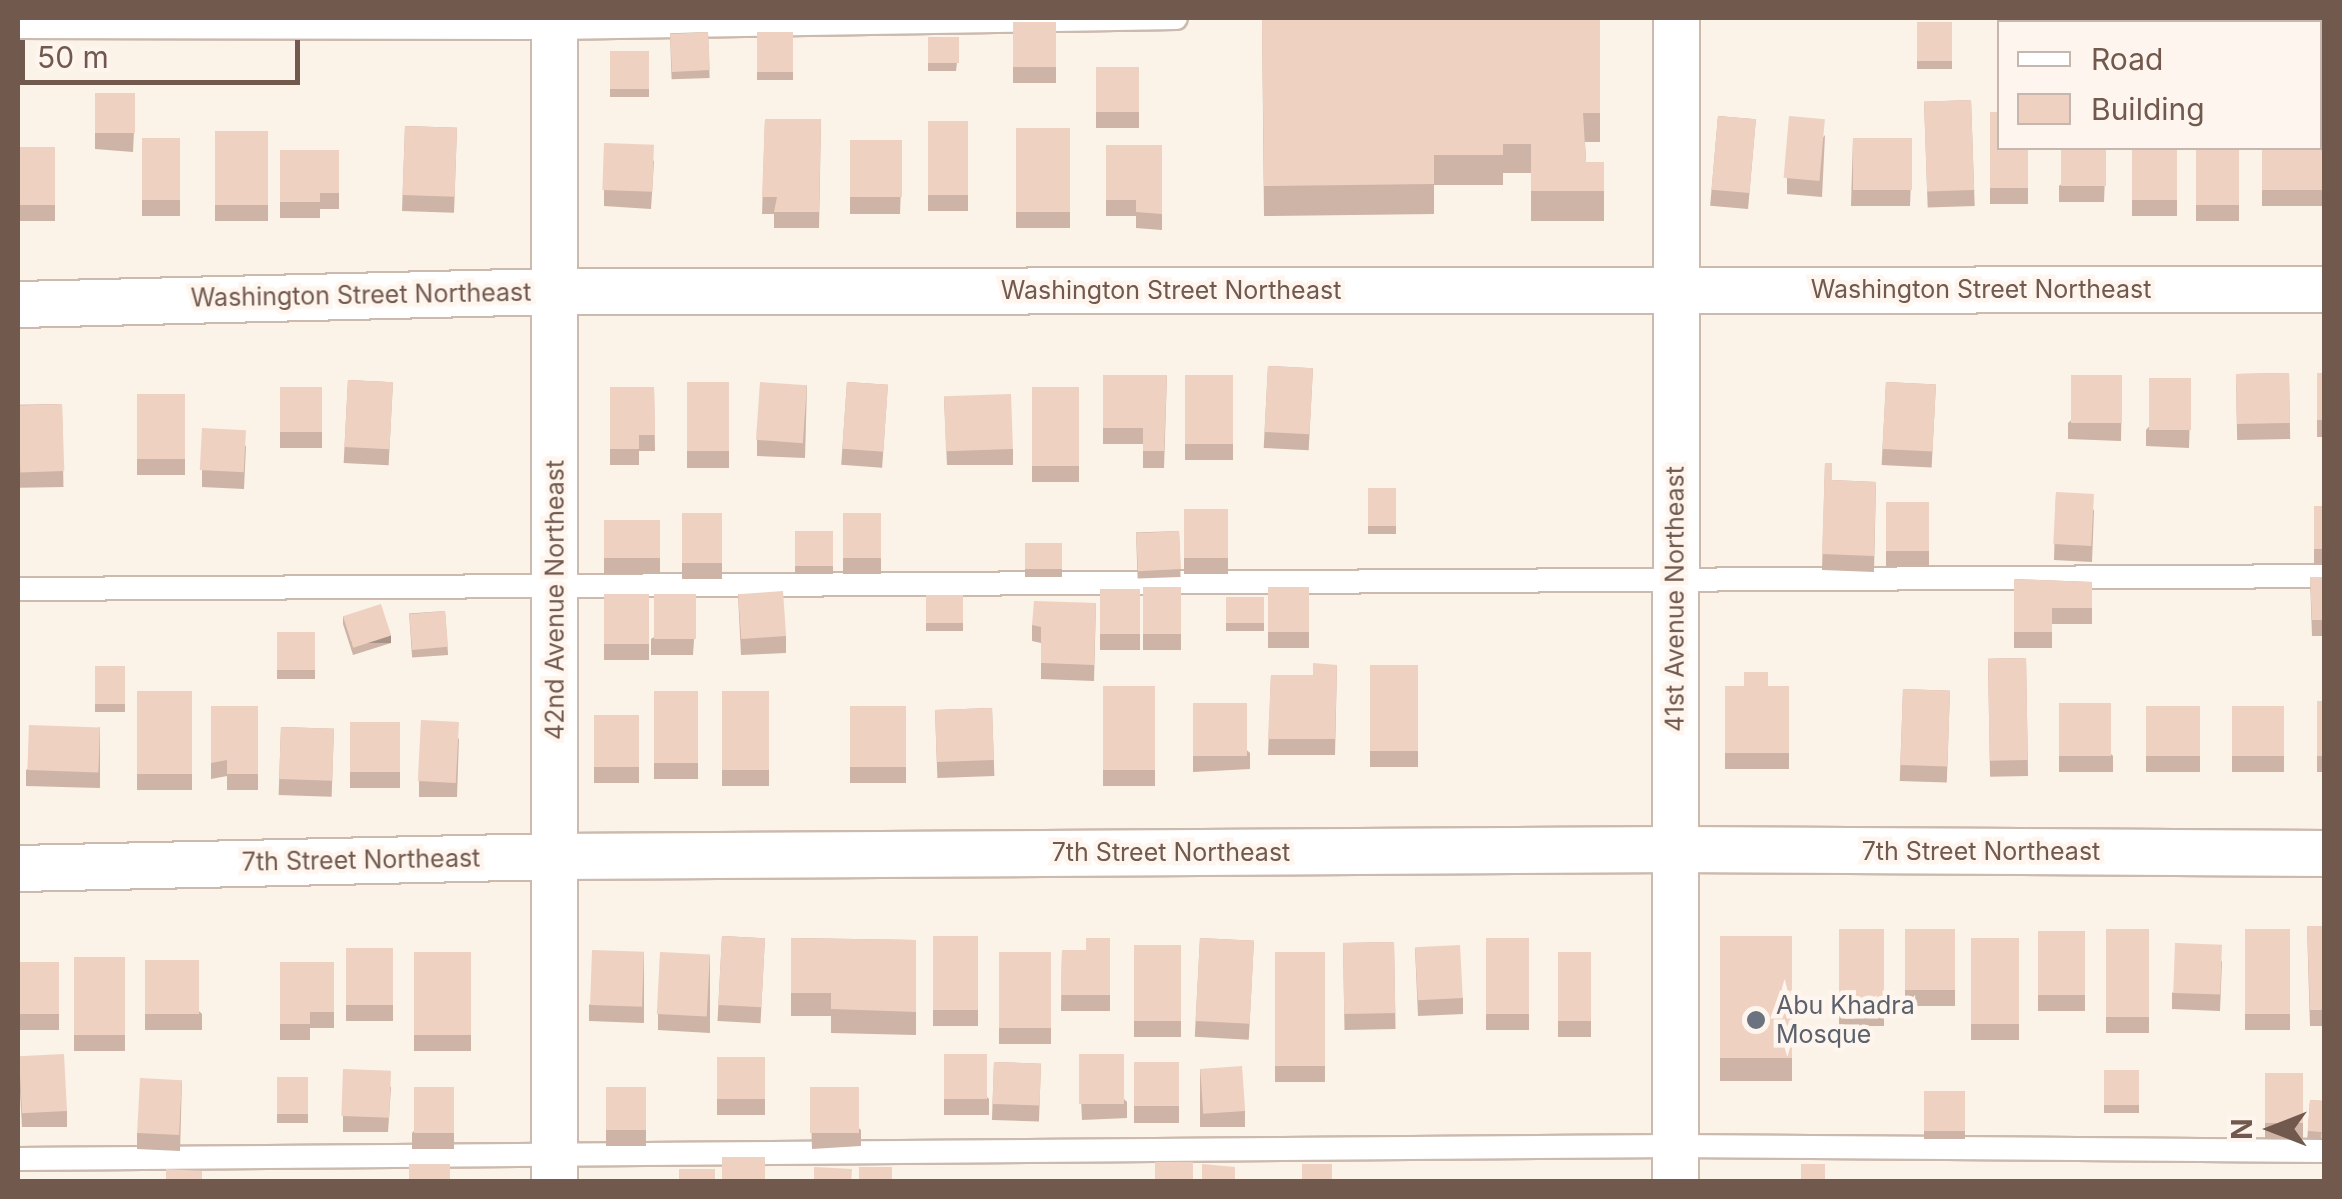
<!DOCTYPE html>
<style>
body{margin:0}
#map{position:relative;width:2342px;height:1199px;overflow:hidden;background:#fbf2e8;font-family:Inter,sans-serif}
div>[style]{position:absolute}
.roads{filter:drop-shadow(2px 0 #ccbaae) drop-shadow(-2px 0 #ccbaae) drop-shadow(0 2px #ccbaae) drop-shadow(0 -2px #ccbaae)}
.service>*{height:22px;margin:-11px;padding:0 11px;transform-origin:11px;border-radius:11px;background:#fff}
.minor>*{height:45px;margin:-22.5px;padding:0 22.5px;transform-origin:22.5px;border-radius:22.5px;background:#fff}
.wall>*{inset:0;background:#cdb4a6;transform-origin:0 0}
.shaded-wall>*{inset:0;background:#a79287;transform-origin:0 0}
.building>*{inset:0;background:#eed1c1;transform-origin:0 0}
.dots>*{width:28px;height:28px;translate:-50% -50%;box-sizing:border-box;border:5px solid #fef6ee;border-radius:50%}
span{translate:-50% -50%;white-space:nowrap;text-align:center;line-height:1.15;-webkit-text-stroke:9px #fef6ee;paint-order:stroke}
.street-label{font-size:25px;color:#72594e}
.worship-label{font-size:25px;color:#5b616d}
.left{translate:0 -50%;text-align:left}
.frame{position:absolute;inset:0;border:20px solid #72594e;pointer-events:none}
.legend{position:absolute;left:1997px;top:20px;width:325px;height:130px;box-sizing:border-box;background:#fef6ee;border:2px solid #c6b7ae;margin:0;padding:12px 18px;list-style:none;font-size:30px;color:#72594e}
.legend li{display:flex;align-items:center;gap:20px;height:50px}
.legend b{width:50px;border:2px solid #c6b7ae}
.north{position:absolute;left:2222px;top:1079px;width:100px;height:100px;-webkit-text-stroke:8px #fef6ee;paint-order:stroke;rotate:270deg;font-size:28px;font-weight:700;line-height:40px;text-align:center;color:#72594e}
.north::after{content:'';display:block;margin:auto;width:35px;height:45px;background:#72594e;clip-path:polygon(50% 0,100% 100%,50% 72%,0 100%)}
.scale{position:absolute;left:20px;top:40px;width:280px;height:45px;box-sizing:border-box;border:5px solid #72594e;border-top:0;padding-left:12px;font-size:30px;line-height:35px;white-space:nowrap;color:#72594e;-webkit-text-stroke:8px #fef6ee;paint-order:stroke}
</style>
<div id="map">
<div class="roads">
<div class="service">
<i style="left:18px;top:27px;width:536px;rotate:0.11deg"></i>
<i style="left:554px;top:28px;width:622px;rotate:-0.92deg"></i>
<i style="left:18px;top:589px;width:2306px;rotate:-0.32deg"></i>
<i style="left:18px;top:1159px;width:1657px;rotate:-0.45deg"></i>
<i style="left:1675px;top:1146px;width:649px;rotate:0.44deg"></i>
</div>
<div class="minor">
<i style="left:18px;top:304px;width:536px;rotate:-1.39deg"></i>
<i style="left:554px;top:291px;width:1770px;rotate:-0.06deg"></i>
<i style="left:18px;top:868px;width:537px;rotate:-1.28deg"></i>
<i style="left:555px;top:856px;width:1120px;rotate:-0.36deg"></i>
<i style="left:1675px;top:849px;width:649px;rotate:0.35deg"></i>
<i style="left:554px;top:1182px;width:1164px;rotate:-90deg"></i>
<i style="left:1675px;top:1182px;width:1164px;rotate:-89.95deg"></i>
</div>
</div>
<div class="wall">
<i style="clip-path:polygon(1262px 18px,1600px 18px,1600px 142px,1585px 142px,1586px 162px,1604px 162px,1604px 221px,1531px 221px,1531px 173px,1503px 173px,1503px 185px,1434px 185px,1434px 214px,1264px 216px)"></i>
<i style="left:1013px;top:22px;width:43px;height:61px"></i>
<i style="left:1917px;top:22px;width:35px;height:47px"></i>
<i style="left:708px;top:32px;width:46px;height:38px;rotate:88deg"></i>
<i style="left:757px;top:32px;width:36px;height:48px"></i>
<i style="clip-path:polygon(928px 37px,959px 45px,956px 71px,928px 71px)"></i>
<i style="left:610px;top:51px;width:39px;height:46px"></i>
<i style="left:1096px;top:67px;width:43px;height:61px"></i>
<i style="clip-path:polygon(95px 93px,135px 109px,133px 152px,95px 149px)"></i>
<i style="left:1971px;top:100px;width:106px;height:47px;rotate:88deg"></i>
<i style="clip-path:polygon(1990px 112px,2028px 148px,2028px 204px,1990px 204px)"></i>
<i style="left:1718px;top:116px;width:38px;height:90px;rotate:5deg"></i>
<i style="clip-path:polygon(765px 119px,821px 119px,819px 228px,774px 228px,774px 214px,762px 214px)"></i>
<i style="left:928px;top:121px;width:40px;height:90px"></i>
<i style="left:405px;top:126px;width:52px;height:85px;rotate:2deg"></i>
<i style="left:1016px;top:128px;width:54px;height:100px"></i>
<i style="left:215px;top:131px;width:53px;height:90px"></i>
<i style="clip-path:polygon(1825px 135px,1822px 197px,1787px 194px,1787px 178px)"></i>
<i style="left:142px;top:138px;width:38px;height:78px"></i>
<i style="clip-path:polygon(1853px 138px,1912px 154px,1910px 206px,1851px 206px)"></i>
<i style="clip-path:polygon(2322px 138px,2322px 206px,2262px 206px,2262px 148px)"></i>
<i style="clip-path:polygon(850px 140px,902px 156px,900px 214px,850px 214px)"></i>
<i style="clip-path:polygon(604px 143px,654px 161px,651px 209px,604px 206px)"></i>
<i style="clip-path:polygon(1106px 145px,1162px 145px,1162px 230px,1136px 228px,1136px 216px,1106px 216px)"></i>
<i style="left:55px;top:147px;width:74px;height:37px;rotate:90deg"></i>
<i style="clip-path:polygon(2106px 148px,2104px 202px,2059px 202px,2059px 186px)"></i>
<i style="left:2132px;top:148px;width:45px;height:68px"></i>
<i style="left:2196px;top:148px;width:43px;height:73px"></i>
<i style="clip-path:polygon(280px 150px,339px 150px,339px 209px,320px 209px,320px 218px,280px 218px)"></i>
<i style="left:1268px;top:366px;width:45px;height:82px;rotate:3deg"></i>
<i style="left:2289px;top:373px;width:66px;height:53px;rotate:89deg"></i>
<i style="left:2317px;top:373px;width:7px;height:64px"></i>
<i style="clip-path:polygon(1103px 375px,1167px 375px,1164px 468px,1143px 468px,1143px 444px,1103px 444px)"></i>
<i style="left:1185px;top:375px;width:48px;height:85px"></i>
<i style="clip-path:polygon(2122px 375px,2121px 441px,2068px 439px,2068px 423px)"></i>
<i style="clip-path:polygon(2191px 378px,2189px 448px,2146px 446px,2146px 430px)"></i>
<i style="left:348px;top:380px;width:45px;height:83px;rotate:3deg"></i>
<i style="left:687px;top:382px;width:42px;height:86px"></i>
<i style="left:847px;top:382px;width:41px;height:83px;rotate:4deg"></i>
<i style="left:1886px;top:382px;width:50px;height:83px;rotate:3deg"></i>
<i style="clip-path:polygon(807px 385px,805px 458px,757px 456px,757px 440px)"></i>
<i style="left:280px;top:387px;width:42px;height:61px"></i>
<i style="clip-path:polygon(610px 387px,654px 387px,655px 451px,639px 451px,639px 465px,610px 465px)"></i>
<i style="left:1032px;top:387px;width:47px;height:95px"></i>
<i style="left:137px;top:394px;width:48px;height:81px"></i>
<i style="clip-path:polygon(944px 397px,1013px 449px,1013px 465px,947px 465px)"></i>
<i style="left:62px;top:404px;width:83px;height:44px;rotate:89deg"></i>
<i style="clip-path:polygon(202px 428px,246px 446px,244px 489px,202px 487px)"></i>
<i style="clip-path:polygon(1825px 463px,1832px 480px,1876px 482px,1874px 572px,1822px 570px)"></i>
<i style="left:1396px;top:488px;width:46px;height:28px;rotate:90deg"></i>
<i style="clip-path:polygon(2056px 492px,2094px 510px,2092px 562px,2054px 560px)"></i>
<i style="left:1886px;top:502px;width:43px;height:65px"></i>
<i style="left:2314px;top:506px;width:10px;height:59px"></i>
<i style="left:1184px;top:509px;width:44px;height:65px"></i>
<i style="left:682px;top:513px;width:40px;height:66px"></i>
<i style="left:843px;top:513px;width:38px;height:61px"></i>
<i style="left:604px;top:520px;width:56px;height:54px"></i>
<i style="left:795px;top:531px;width:38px;height:43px"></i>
<i style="left:1179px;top:531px;width:46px;height:43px;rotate:88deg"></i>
<i style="left:1025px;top:543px;width:37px;height:34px"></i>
<i style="clip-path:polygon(2310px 577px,2324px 577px,2324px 636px,2312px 636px)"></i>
<i style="clip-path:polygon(2014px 579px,2092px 582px,2092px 624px,2052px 624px,2052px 648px,2014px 648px)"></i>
<i style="left:1143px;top:587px;width:38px;height:63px"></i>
<i style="left:1268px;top:587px;width:41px;height:61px"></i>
<i style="left:1100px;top:589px;width:40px;height:61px"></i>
<i style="left:604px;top:594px;width:45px;height:66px"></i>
<i style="clip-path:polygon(738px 594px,786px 636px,786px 653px,741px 655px)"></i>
<i style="left:926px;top:595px;width:37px;height:36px"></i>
<i style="left:1226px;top:597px;width:38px;height:34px"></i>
<i style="clip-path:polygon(1096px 603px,1094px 681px,1041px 679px,1041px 643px,1032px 641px,1032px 625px)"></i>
<i style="clip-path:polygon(696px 610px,693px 655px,651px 655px,651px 639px)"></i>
<i style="left:445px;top:611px;width:44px;height:36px;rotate:86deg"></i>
<i style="clip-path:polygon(343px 616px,391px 643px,353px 655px,343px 624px)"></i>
<i style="left:277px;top:632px;width:38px;height:47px"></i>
<i style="left:2026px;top:658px;width:118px;height:38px;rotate:89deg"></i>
<i style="clip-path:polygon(1337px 665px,1335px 755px,1268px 755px,1271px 675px,1313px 675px)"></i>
<i style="left:1370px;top:665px;width:48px;height:102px"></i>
<i style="left:95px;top:666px;width:30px;height:46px"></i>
<i style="left:1103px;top:686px;width:52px;height:100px"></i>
<i style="left:1725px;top:686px;width:64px;height:83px"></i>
<i style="left:1903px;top:689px;width:47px;height:92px;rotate:2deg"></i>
<i style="left:192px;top:691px;width:99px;height:55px;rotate:90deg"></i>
<i style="left:654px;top:691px;width:44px;height:88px"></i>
<i style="left:722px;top:691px;width:47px;height:95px"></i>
<i style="left:2317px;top:701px;width:7px;height:71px"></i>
<i style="clip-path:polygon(1193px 703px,1250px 753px,1250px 769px,1193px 772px)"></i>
<i style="clip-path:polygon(2059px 703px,2113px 756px,2113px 772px,2059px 772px)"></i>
<i style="clip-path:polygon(211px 706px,258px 706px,258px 790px,227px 790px,227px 776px,211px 779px)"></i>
<i style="left:850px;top:706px;width:56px;height:77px"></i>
<i style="left:2146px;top:706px;width:54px;height:66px"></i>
<i style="left:2232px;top:706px;width:52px;height:66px"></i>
<i style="left:992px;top:708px;width:68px;height:57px;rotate:88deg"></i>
<i style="left:594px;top:715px;width:45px;height:68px"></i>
<i style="left:350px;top:722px;width:50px;height:66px"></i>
<i style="clip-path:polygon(100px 727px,100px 788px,26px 786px,26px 770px)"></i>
<i style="left:281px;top:727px;width:53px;height:68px;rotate:2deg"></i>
<i style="clip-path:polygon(459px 738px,457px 797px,419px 797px,419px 781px)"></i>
<i style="clip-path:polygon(2307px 926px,2324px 926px,2324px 1026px,2310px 1026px)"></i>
<i style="left:1839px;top:929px;width:45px;height:97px"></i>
<i style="left:1905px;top:929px;width:50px;height:77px"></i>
<i style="left:2106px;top:929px;width:43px;height:104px"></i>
<i style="left:2245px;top:929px;width:45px;height:101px"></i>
<i style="left:2038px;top:931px;width:47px;height:80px"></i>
<i style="left:722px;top:936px;width:43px;height:85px;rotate:3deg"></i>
<i style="left:978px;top:936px;width:90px;height:45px;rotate:90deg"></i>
<i style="left:1720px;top:936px;width:72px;height:145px"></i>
<i style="clip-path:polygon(791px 938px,916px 940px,916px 1035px,831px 1033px,831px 1016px,791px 1016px)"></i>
<i style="clip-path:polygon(1110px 938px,1110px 1011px,1061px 1011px,1062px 950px,1086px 950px)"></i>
<i style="left:1200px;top:938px;width:54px;height:99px;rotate:3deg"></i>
<i style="left:1486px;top:938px;width:43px;height:92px"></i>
<i style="left:1971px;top:938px;width:48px;height:102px"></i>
<i style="left:1394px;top:942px;width:87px;height:51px;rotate:89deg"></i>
<i style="left:1134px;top:945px;width:47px;height:92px"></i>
<i style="left:346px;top:948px;width:47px;height:73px"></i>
<i style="clip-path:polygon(1415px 948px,1463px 998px,1463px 1014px,1418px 1016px)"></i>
<i style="left:414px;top:952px;width:57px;height:99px"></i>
<i style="clip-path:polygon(644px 952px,644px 1023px,589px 1021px,589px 1005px)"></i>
<i style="left:999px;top:952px;width:52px;height:92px"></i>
<i style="left:1275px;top:952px;width:50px;height:130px"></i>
<i style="left:1558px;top:952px;width:33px;height:85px"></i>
<i style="clip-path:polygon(710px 955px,710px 1033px,658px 1030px,658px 1014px)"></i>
<i style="left:74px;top:957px;width:51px;height:94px"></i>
<i style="clip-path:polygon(145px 960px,202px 1014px,202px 1030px,145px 1030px)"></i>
<i style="clip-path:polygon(2222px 961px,2220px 1011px,2172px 1009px,2172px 993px)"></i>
<i style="left:59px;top:962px;width:68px;height:41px;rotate:90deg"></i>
<i style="clip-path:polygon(280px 962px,334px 962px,334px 1028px,310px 1028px,310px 1040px,280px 1040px)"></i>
<i style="clip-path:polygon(944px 1054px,989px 1099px,989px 1115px,944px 1115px)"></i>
<i style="clip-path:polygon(1079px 1054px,1127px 1102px,1127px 1118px,1082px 1120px)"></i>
<i style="left:717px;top:1057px;width:48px;height:58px"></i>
<i style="left:994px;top:1062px;width:47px;height:58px;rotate:2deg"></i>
<i style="left:1134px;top:1062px;width:45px;height:61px"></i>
<i style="clip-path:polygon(343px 1069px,391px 1087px,388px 1132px,343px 1132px)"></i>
<i style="clip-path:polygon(1200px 1069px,1245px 1111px,1245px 1127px,1200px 1127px)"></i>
<i style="left:2104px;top:1070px;width:35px;height:43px"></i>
<i style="clip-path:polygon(19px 1073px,67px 1111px,67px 1127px,22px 1127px)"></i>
<i style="left:2265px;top:1073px;width:38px;height:66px"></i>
<i style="left:308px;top:1077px;width:46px;height:31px;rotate:90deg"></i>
<i style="clip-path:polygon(182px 1080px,180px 1151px,137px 1149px,137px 1133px)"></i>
<i style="clip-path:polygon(454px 1087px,454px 1149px,412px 1149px,412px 1133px)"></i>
<i style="left:606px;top:1087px;width:40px;height:59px"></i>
<i style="clip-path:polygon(810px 1087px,861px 1130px,861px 1146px,812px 1149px)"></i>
<i style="left:1965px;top:1091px;width:48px;height:41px;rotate:90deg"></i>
<i style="left:2310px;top:1100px;width:14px;height:39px;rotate:4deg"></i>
</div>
<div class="shaded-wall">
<i style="left:391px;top:635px;width:8px;height:40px;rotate:90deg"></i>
</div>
<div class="building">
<i style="clip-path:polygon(1262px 18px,1600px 18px,1600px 113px,1583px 113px,1586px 162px,1604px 162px,1604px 191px,1531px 191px,1531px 144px,1503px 144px,1503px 155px,1434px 155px,1434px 184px,1264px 186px)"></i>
<i style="left:2056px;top:18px;width:43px;height:4px"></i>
<i style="left:2144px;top:18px;width:45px;height:4px"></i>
<i style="left:2191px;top:18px;width:31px;height:4px"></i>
<i style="left:1013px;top:22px;width:43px;height:45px"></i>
<i style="left:1917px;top:22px;width:35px;height:39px"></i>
<i style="left:708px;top:32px;width:38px;height:38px;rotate:87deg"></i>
<i style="left:757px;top:32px;width:36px;height:40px"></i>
<i style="left:928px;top:37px;width:31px;height:26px"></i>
<i style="left:610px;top:51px;width:39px;height:38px"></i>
<i style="left:1096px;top:67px;width:43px;height:45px"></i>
<i style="left:95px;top:93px;width:40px;height:40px"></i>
<i style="left:1971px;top:100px;width:90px;height:47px;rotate:88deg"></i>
<i style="clip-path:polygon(1990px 112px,2000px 112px,2000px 148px,2028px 148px,2028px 188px,1990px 188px)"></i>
<i style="left:1718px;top:116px;width:38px;height:74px;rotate:5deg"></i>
<i style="left:1789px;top:116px;width:36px;height:62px;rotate:5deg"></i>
<i style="clip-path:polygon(765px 119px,821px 119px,819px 212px,774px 212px,777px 197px,762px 197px)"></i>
<i style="left:928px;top:121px;width:40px;height:74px"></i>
<i style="left:405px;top:126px;width:52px;height:69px;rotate:2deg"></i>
<i style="left:1016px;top:128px;width:54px;height:84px"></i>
<i style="left:215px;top:131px;width:53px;height:74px"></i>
<i style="left:142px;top:138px;width:38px;height:62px"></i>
<i style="left:1853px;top:138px;width:59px;height:52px"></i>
<i style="clip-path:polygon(2320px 138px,2322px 138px,2322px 190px,2262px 190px,2262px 148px,2320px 148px)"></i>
<i style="left:850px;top:140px;width:52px;height:57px"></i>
<i style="left:604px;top:143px;width:50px;height:47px;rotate:2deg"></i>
<i style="clip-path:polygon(1106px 145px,1162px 145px,1162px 214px,1136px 212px,1136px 200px,1106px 200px)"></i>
<i style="left:55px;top:147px;width:58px;height:37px;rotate:90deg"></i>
<i style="left:2061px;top:148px;width:45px;height:38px"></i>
<i style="left:2132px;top:148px;width:45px;height:52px"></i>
<i style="left:2196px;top:148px;width:43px;height:57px"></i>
<i style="clip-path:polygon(280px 150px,339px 150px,339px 193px,320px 193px,320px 202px,280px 202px)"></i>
<i style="left:1268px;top:366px;width:45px;height:66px;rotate:3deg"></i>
<i style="left:2289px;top:373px;width:50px;height:53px;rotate:89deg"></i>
<i style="left:2317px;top:373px;width:7px;height:47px"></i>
<i style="clip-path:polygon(1103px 375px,1167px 375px,1164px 451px,1143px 451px,1143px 428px,1103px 428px)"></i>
<i style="left:1185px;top:375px;width:48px;height:69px"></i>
<i style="left:2071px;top:375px;width:51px;height:48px"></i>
<i style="left:2149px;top:378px;width:42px;height:52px"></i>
<i style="left:348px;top:380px;width:45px;height:67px;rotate:3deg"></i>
<i style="left:687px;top:382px;width:42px;height:69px"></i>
<i style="left:760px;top:382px;width:47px;height:58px;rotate:4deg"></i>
<i style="left:847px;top:382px;width:41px;height:67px;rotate:4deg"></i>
<i style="left:1886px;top:382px;width:50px;height:67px;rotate:3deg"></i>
<i style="left:280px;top:387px;width:42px;height:45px"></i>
<i style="clip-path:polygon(610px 387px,654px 387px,655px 435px,639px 435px,639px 449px,610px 449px)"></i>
<i style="left:1032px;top:387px;width:47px;height:79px"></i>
<i style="left:137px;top:394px;width:48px;height:65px"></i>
<i style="left:1011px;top:394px;width:55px;height:67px;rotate:88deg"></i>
<i style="left:62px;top:404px;width:67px;height:44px;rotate:88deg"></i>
<i style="left:202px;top:428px;width:44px;height:42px;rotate:3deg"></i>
<i style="clip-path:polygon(1825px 463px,1832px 463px,1832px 480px,1876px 482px,1874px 556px,1822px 554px)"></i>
<i style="left:1396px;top:488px;width:38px;height:28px;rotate:90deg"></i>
<i style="left:2056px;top:492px;width:38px;height:52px;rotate:3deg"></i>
<i style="left:1886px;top:502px;width:43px;height:49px"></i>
<i style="left:2314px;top:506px;width:10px;height:43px"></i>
<i style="left:1184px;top:509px;width:44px;height:49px"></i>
<i style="left:682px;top:513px;width:40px;height:50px"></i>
<i style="left:843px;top:513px;width:38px;height:45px"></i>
<i style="left:604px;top:520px;width:56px;height:38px"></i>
<i style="left:795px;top:531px;width:38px;height:35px"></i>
<i style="left:1179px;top:531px;width:38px;height:43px;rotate:87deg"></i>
<i style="left:1025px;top:543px;width:37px;height:26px"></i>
<i style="clip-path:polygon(2310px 577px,2324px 577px,2324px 620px,2312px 620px)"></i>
<i style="clip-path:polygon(2014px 579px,2092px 582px,2092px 608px,2052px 608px,2052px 632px,2014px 632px)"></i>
<i style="left:1143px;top:587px;width:38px;height:47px"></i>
<i style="left:1268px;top:587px;width:41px;height:45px"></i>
<i style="left:1100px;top:589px;width:40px;height:45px"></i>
<i style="left:783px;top:591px;width:45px;height:45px;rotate:86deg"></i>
<i style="left:604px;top:594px;width:45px;height:50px"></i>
<i style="left:654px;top:594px;width:42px;height:45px"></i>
<i style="left:926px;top:595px;width:37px;height:28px"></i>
<i style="left:1226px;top:597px;width:38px;height:26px"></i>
<i style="clip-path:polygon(1034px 601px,1096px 603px,1094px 665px,1041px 663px,1041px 627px,1032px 625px)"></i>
<i style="left:381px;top:604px;width:33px;height:40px;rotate:72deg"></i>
<i style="left:445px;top:611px;width:36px;height:36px;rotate:85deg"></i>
<i style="left:277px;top:632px;width:38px;height:38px"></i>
<i style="left:2026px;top:658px;width:102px;height:38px;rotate:89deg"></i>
<i style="clip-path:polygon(1313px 663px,1337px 665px,1335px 739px,1268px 739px,1271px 675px,1313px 675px)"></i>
<i style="left:1370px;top:665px;width:48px;height:86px"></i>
<i style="left:95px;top:666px;width:30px;height:38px"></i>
<i style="clip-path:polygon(1744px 672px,1768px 672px,1768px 686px,1789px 686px,1789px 753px,1725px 753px,1725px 686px,1744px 686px)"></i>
<i style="left:1103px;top:686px;width:52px;height:84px"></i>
<i style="left:1903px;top:689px;width:47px;height:76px;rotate:2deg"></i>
<i style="left:192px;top:691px;width:83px;height:55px;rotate:90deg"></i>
<i style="left:654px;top:691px;width:44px;height:72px"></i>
<i style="left:722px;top:691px;width:47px;height:79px"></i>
<i style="left:2317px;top:701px;width:7px;height:55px"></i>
<i style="left:1193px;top:703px;width:54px;height:53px"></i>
<i style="left:2059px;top:703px;width:52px;height:53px"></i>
<i style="clip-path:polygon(211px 706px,258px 706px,258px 774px,227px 774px,227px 760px,211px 763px)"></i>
<i style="left:850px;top:706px;width:56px;height:61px"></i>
<i style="left:2146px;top:706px;width:54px;height:50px"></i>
<i style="left:2232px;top:706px;width:52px;height:50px"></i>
<i style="left:992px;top:708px;width:52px;height:57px;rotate:88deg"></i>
<i style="left:594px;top:715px;width:45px;height:52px"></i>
<i style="left:421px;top:720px;width:38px;height:61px;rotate:3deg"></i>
<i style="left:350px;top:722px;width:50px;height:50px"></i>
<i style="left:29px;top:725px;width:71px;height:45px;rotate:2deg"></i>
<i style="left:281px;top:727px;width:53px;height:52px;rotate:2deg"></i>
<i style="clip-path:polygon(2307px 926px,2324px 926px,2324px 1010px,2310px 1010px)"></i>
<i style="left:1839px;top:929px;width:45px;height:81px"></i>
<i style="left:1905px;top:929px;width:50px;height:61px"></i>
<i style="left:2106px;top:929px;width:43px;height:88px"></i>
<i style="left:2245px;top:929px;width:45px;height:85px"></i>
<i style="left:2038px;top:931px;width:47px;height:64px"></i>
<i style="left:722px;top:936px;width:43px;height:69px;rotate:3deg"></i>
<i style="left:978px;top:936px;width:74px;height:45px;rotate:90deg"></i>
<i style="left:1720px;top:936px;width:72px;height:122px"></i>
<i style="clip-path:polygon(791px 938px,916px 940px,916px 1012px,831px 1009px,831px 993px,791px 993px)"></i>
<i style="clip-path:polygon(1086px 938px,1110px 938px,1110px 995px,1061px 995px,1062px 950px,1086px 950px)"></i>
<i style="left:1200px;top:938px;width:54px;height:83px;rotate:3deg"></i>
<i style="left:1486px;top:938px;width:43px;height:76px"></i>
<i style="left:1971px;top:938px;width:48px;height:86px"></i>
<i style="left:1394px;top:942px;width:71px;height:51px;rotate:89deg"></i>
<i style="left:2175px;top:943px;width:47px;height:50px;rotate:2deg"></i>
<i style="left:1134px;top:945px;width:47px;height:76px"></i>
<i style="left:1460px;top:945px;width:53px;height:45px;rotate:87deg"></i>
<i style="left:346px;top:948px;width:47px;height:57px"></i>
<i style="left:592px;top:950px;width:52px;height:55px;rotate:2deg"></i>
<i style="left:414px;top:952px;width:57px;height:83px"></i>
<i style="left:660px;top:952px;width:50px;height:62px;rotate:3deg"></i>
<i style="left:999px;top:952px;width:52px;height:76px"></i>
<i style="left:1275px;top:952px;width:50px;height:114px"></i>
<i style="left:1558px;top:952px;width:33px;height:69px"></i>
<i style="left:74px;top:957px;width:51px;height:78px"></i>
<i style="left:145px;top:960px;width:54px;height:54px"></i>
<i style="left:59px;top:962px;width:52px;height:41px;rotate:90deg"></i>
<i style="clip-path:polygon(280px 962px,334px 962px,334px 1012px,310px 1012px,310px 1024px,280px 1024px)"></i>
<i style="left:64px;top:1054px;width:57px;height:45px;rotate:87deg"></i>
<i style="left:944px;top:1054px;width:43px;height:45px"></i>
<i style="left:1079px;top:1054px;width:45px;height:50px"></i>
<i style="left:717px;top:1057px;width:48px;height:42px"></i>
<i style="left:994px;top:1062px;width:47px;height:42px;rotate:2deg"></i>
<i style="left:1134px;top:1062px;width:45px;height:44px"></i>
<i style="left:1242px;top:1066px;width:45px;height:42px;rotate:86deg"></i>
<i style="left:343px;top:1069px;width:48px;height:47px;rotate:2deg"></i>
<i style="left:2104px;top:1070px;width:35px;height:35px"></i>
<i style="left:2265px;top:1073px;width:38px;height:50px"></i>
<i style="left:308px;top:1077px;width:37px;height:31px;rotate:90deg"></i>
<i style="left:140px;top:1078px;width:42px;height:55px;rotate:3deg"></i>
<i style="left:414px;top:1087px;width:40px;height:46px"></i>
<i style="left:606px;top:1087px;width:40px;height:43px"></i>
<i style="left:810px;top:1087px;width:49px;height:46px"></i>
<i style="left:1965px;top:1091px;width:40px;height:41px;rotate:90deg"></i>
<i style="left:2310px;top:1100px;width:14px;height:31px;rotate:4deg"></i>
<i style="left:722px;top:1157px;width:43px;height:25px"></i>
<i style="left:1155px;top:1162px;width:38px;height:20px"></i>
<i style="left:409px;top:1164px;width:41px;height:18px"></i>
<i style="clip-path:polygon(1202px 1164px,1235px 1167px,1235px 1182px,1202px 1182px)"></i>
<i style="left:1302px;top:1164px;width:30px;height:18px"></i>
<i style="left:1801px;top:1164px;width:24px;height:18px"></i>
<i style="clip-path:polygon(814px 1167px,852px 1169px,851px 1182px,814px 1182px)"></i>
<i style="left:892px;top:1167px;width:15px;height:33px;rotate:90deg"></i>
<i style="clip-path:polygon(166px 1169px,202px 1171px,202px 1182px,166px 1182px)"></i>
<i style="left:679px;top:1169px;width:36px;height:13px"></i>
<i style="clip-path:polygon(999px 1179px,1037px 1181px,999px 1182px)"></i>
</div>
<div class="dots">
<i style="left:1756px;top:1020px;background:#6b7280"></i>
</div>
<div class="street-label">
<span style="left:1981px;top:289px">Washington Street Northeast</span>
<span style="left:1171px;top:290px">Washington Street Northeast</span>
<span style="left:361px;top:295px;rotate:-1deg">Washington Street Northeast</span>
<span style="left:1675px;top:599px;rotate:-90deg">41st Avenue Northeast</span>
<span style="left:555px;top:600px;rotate:-90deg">42nd Avenue Northeast</span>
<span style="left:1981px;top:851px">7th Street Northeast</span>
<span style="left:1171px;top:852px">7th Street Northeast</span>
<span style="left:361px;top:860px;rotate:-1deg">7th Street Northeast</span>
</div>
<div class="worship-label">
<span class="left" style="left:1776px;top:1020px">Abu Khadra<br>Mosque</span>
</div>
<div class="frame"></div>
<ul class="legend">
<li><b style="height:12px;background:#fff"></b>Road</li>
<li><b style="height:28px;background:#eed1c1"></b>Building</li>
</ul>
<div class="north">N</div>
<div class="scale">50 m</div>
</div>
